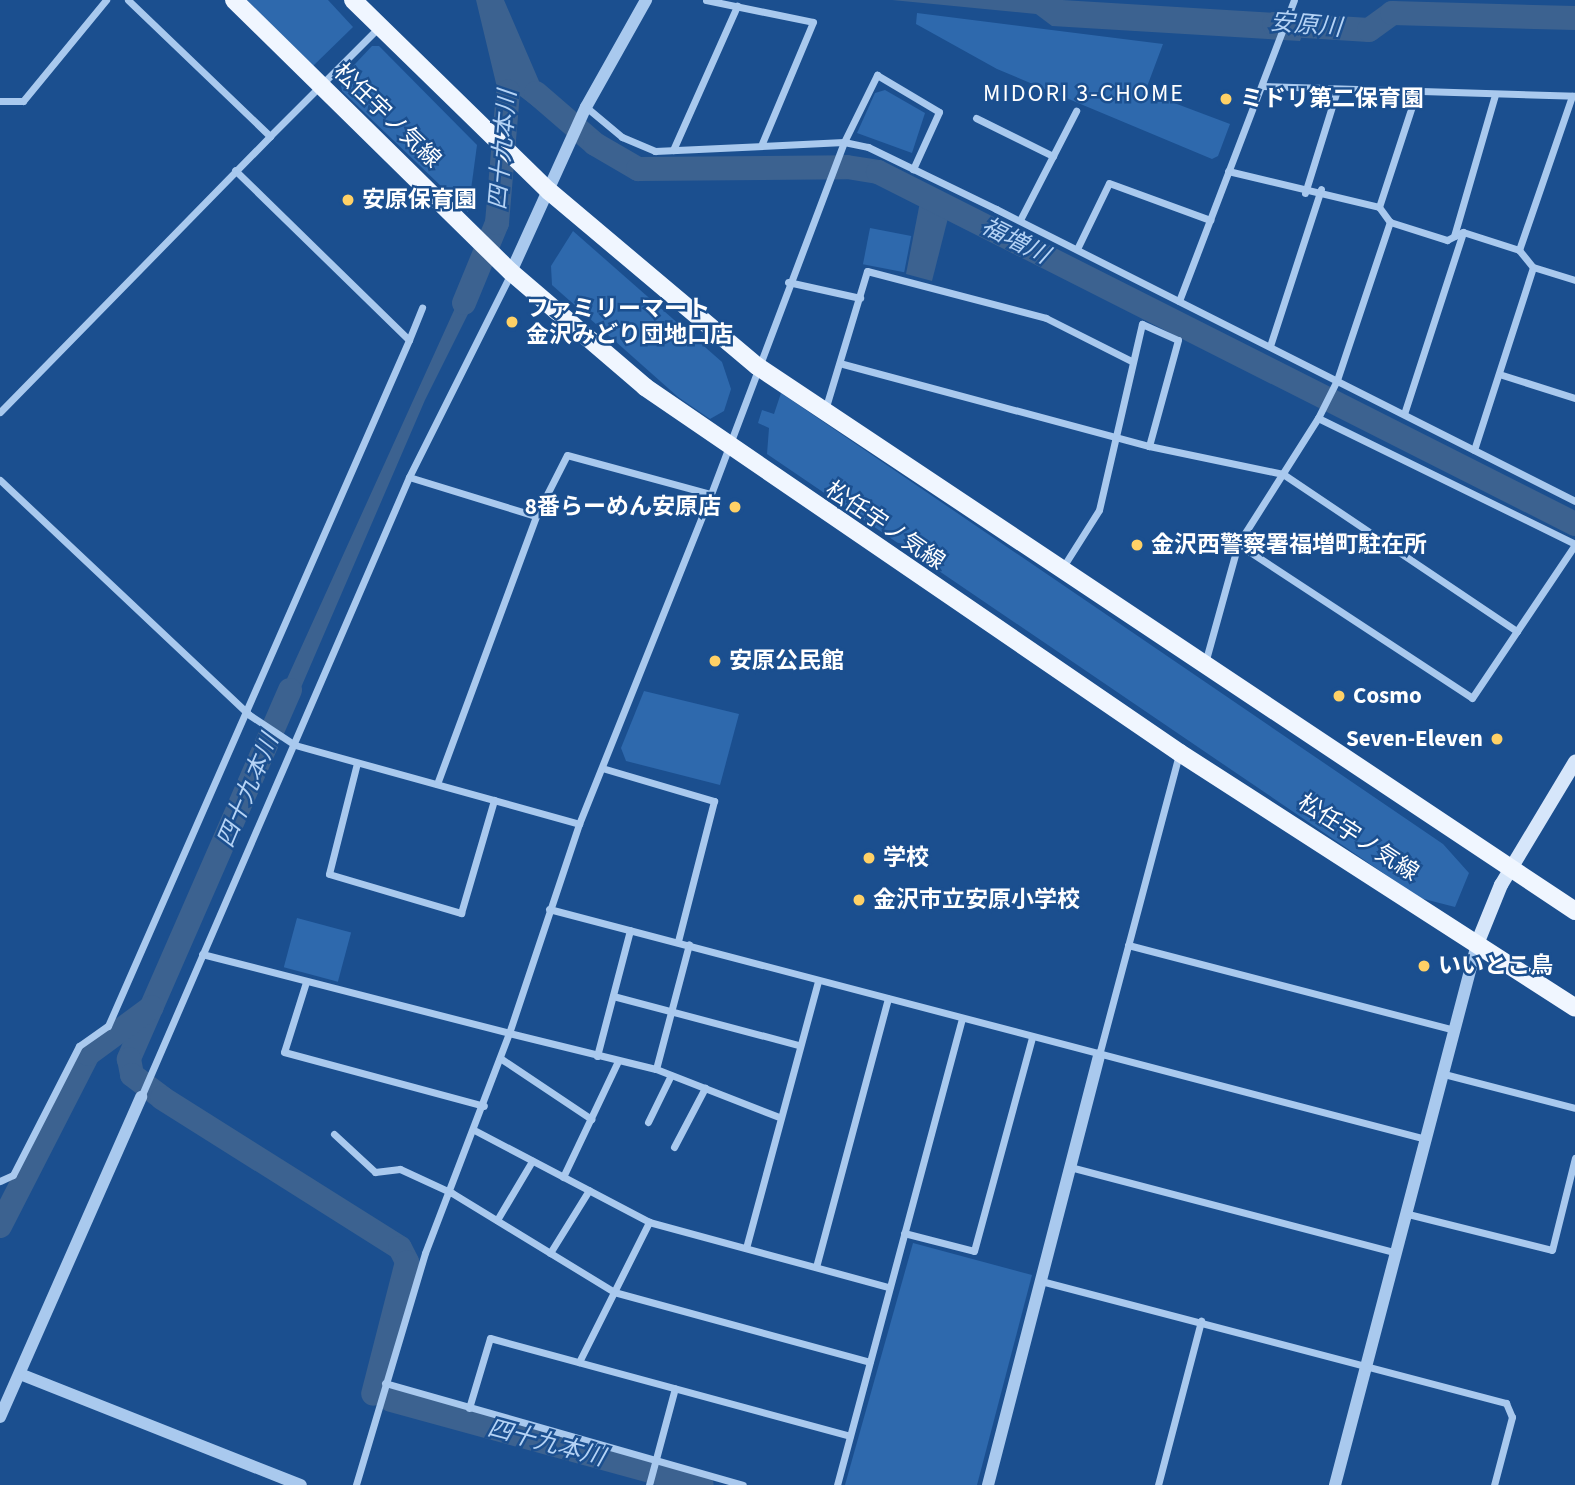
<!DOCTYPE html>
<meta charset="utf-8">
<style>
body{margin:0}
#map{position:relative;width:1575px;height:1485px;overflow:hidden;background:#1b4f8f;font-family:"Source Sans 3","Noto Sans JP",sans-serif}
div>[style]{position:absolute}
.green>*{inset:0;background:#2e69ad;transform-origin:0 0}
.water>*{inset:0;background:#3c6290}
.river>*{height:24px;margin:-12px;padding:0 12px;transform-origin:12px;border-radius:12px;background:#3c6290}
.minor>*{height:7px;margin:-3.5px;padding:0 3.5px;transform-origin:3.5px;border-radius:3.5px;background:#a9c9ee}
.tertiary>*{height:12px;margin:-6px;padding:0 6px;transform-origin:6px;border-radius:6px;background:#a9c9ee}
.secondary>*{height:14px;margin:-7px;padding:0 7px;transform-origin:7px;border-radius:7px;background:#d6e6fa}
.primary>*{height:18px;margin:-9px;padding:0 9px;transform-origin:9px;border-radius:9px;background:#f0f6ff}
.dots>*{width:19px;height:19px;translate:-50% -50%;box-sizing:border-box;border:4px solid #1b4f8f;border-radius:50%}
span{translate:-50% -50%;white-space:nowrap;text-align:center;line-height:1.15;-webkit-text-stroke:5px #1b4f8f;paint-order:stroke}
.poi-label{font-size:23px;color:#fff;font-weight:700}
.left{translate:0 -50%;text-align:left}
.right{translate:-100% -50%;text-align:right}
.street-label{font-size:23px;color:#fff}
.water-label{font-size:24px;color:#b5d3f5;font-style:italic}
.neighbourhood-label{font-size:24px;color:#fff;letter-spacing:2px}
</style>
<div id="map">
<div class="green">
<i style="clip-path:polygon(247px 0,328px 0,353px 27px,313px 66px)"></i>
<i style="clip-path:polygon(917px 13px,1163px 44px,1145px 92px,1230px 124px,1218px 156px,1212px 159px,997px 69px,916px 24px)"></i>
<i style="clip-path:polygon(372px 46px,379px 46px,477px 145px,468px 212px,342px 91px,340px 80px)"></i>
<i style="clip-path:polygon(885px 90px,925px 113px,912px 153px,857px 133px,875px 93px)"></i>
<i style="left:870px;top:228px;width:42px;height:37px;rotate:11deg"></i>
<i style="clip-path:polygon(573px 231px,722px 362px,731px 389px,724px 411px,710px 419px,678px 397px,552px 285px,551px 266px)"></i>
<i style="clip-path:polygon(781px 393px,1443px 844px,1469px 873px,1455px 907px,1420px 898px,767px 454px,769px 428px,758px 423px,762px 410px,774px 414px)"></i>
<i style="clip-path:polygon(644px 691px,739px 714px,720px 785px,626px 761px,621px 748px)"></i>
<i style="left:297px;top:918px;width:56px;height:51px;rotate:15deg"></i>
<i style="clip-path:polygon(913px 1243px,1032px 1275px,977px 1485px,845px 1485px)"></i>
</div>
<div class="water">
<i style="clip-path:polygon(476px 0,504px 0,551px 109px,560px 110px,557px 124px,520px 96px,514px 101px,515px 122px,506px 125px)"></i>
<i style="clip-path:polygon(892px 0,1062px 0,1310px 15px,1300px 41px,1052px 26px,1036px 14px)"></i>
<i style="clip-path:polygon(498px 170px,511px 177px,498px 238px,486px 234px)"></i>
<i style="clip-path:polygon(920px 202px,948px 218px,932px 281px,906px 274px)"></i>
<i style="clip-path:polygon(475px 264px,482px 286px,425px 400px,284px 727px,271px 714px)"></i>
</div>
<div class="river">
<i style="left:1274px;top:24px;width:95px;rotate:3.6deg"></i>
<i style="left:1369px;top:30px;width:29px;rotate:-36deg"></i>
<i style="left:1392px;top:13px;width:183px;rotate:1.6deg"></i>
<i style="left:536px;top:93px;width:78px;rotate:40.8deg"></i>
<i style="left:595px;top:144px;width:50px;rotate:30.2deg"></i>
<i style="left:638px;top:169px;width:209px;rotate:-0.5deg"></i>
<i style="left:847px;top:167px;width:31px;rotate:9deg"></i>
<i style="left:878px;top:172px;width:781px;rotate:26.79deg"></i>
<i style="left:464px;top:303px;width:87px;rotate:-67.6deg"></i>
<i style="left:497px;top:223px;width:132px;rotate:-85.2deg"></i>
<i style="left:290px;top:690px;width:403px;rotate:113.6deg"></i>
<i style="left:129px;top:1059px;width:16px;rotate:79deg"></i>
<i style="left:132px;top:1075px;width:38px;rotate:37deg"></i>
<i style="left:162px;top:1098px;width:281px;rotate:32.2deg"></i>
<i style="left:400px;top:1248px;width:16px;rotate:63deg"></i>
<i style="left:407px;top:1262px;width:136px;rotate:104.4deg"></i>
<i style="left:0;top:1226px;width:193px;rotate:-62.9deg"></i>
<i style="left:88px;top:1054px;width:79px;rotate:-36.3deg"></i>
<i style="left:391px;top:1400px;width:322px;rotate:15.3deg"></i>
</div>
<div class="minor">
<i style="left:128px;top:0;width:197px;rotate:43.8deg"></i>
<i style="left:270px;top:136px;width:156px;rotate:-45deg"></i>
<i style="left:706px;top:0;width:109px;rotate:11.6deg"></i>
<i style="left:813px;top:22px;width:134px;rotate:112.8deg"></i>
<i style="left:1262px;top:86px;width:313px;rotate:1.8deg"></i>
<i style="left:0;top:101px;width:23px"></i>
<i style="left:23px;top:101px;width:131px;rotate:-50.6deg"></i>
<i style="left:586px;top:107px;width:47px;rotate:39.8deg"></i>
<i style="left:622px;top:137px;width:36px;rotate:23deg"></i>
<i style="left:655px;top:151px;width:189px;rotate:-2.7deg"></i>
<i style="left:844px;top:142px;width:75px;rotate:-63.8deg"></i>
<i style="left:877px;top:75px;width:72px;rotate:30.8deg"></i>
<i style="left:939px;top:112px;width:63px;rotate:114.5deg"></i>
<i style="left:976px;top:118px;width:86px;rotate:26.3deg"></i>
<i style="left:673px;top:150px;width:158px;rotate:-66deg"></i>
<i style="left:1228px;top:171px;width:155px;rotate:13.4deg"></i>
<i style="left:1379px;top:207px;width:19px;rotate:54deg"></i>
<i style="left:1390px;top:222px;width:60px;rotate:17.5deg"></i>
<i style="left:1447px;top:240px;width:18px;rotate:-27deg"></i>
<i style="left:1463px;top:232px;width:59px;rotate:17.8deg"></i>
<i style="left:1519px;top:250px;width:22px;rotate:51deg"></i>
<i style="left:1533px;top:267px;width:44px;rotate:17.2deg"></i>
<i style="left:1305px;top:193px;width:108px;rotate:-72.7deg"></i>
<i style="left:1379px;top:207px;width:119px;rotate:-71.9deg"></i>
<i style="left:1020px;top:220px;width:123px;rotate:-62.8deg"></i>
<i style="left:1454px;top:236px;width:147px;rotate:-73.8deg"></i>
<i style="left:1077px;top:249px;width:73px;rotate:-64.1deg"></i>
<i style="left:1109px;top:183px;width:108px;rotate:20.1deg"></i>
<i style="left:1519px;top:250px;width:163px;rotate:-71deg"></i>
<i style="left:788px;top:282px;width:74px;rotate:12.5deg"></i>
<i style="left:1179px;top:301px;width:322px;rotate:-69.1deg"></i>
<i style="left:409px;top:340px;width:35px;rotate:-68deg"></i>
<i style="left:1270px;top:346px;width:165px;rotate:-72deg"></i>
<i style="left:843px;top:364px;width:317px;rotate:15deg"></i>
<i style="left:1149px;top:446px;width:137px;rotate:11.8deg"></i>
<i style="left:1283px;top:474px;width:282px;rotate:33.9deg"></i>
<i style="left:1499px;top:374px;width:80px;rotate:17.5deg"></i>
<i style="left:825px;top:410px;width:145px;rotate:-73.2deg"></i>
<i style="left:867px;top:271px;width:185px;rotate:14.7deg"></i>
<i style="left:1046px;top:318px;width:97px;rotate:26.8deg"></i>
<i style="left:0;top:412px;width:386px;rotate:-45.6deg"></i>
<i style="left:1404px;top:414px;width:191px;rotate:-72deg"></i>
<i style="left:1318px;top:418px;width:42px;rotate:-63.4deg"></i>
<i style="left:1337px;top:380px;width:167px;rotate:-71.5deg"></i>
<i style="left:1474px;top:450px;width:192px;rotate:-72.1deg"></i>
<i style="left:409px;top:477px;width:133px;rotate:17.1deg"></i>
<i style="left:536px;top:516px;width:68px;rotate:-63.1deg"></i>
<i style="left:567px;top:455px;width:149px;rotate:15.2deg"></i>
<i style="left:711px;top:494px;width:376px;rotate:-69.3deg"></i>
<i style="left:844px;top:142px;width:25px;rotate:12deg"></i>
<i style="left:868px;top:147px;width:142px;rotate:25.8deg"></i>
<i style="left:996px;top:209px;width:648px;rotate:26.76deg"></i>
<i style="left:0;top:480px;width:341px;rotate:43.3deg"></i>
<i style="left:248px;top:714px;width:56px;rotate:33.4deg"></i>
<i style="left:295px;top:745px;width:295px;rotate:15.5deg"></i>
<i style="left:579px;top:824px;width:355px;rotate:-68.2deg"></i>
<i style="left:1238px;top:544px;width:280px;rotate:33.3deg"></i>
<i style="left:1472px;top:698px;width:184px;rotate:-56.1deg"></i>
<i style="left:1063px;top:567px;width:67px;rotate:-57.7deg"></i>
<i style="left:1099px;top:510px;width:191px;rotate:-77deg"></i>
<i style="left:1142px;top:324px;width:39px;rotate:24deg"></i>
<i style="left:1178px;top:340px;width:110px;rotate:105.3deg"></i>
<i style="left:1205px;top:663px;width:123px;rotate:-74.5deg"></i>
<i style="left:1238px;top:544px;width:149px;rotate:-57.6deg"></i>
<i style="left:1318px;top:418px;width:286px;rotate:26.1deg"></i>
<i style="left:357px;top:763px;width:114px;rotate:104.2deg"></i>
<i style="left:329px;top:874px;width:138px;rotate:16.5deg"></i>
<i style="left:461px;top:913px;width:118px;rotate:-73.7deg"></i>
<i style="left:602px;top:768px;width:117px;rotate:16.4deg"></i>
<i style="left:714px;top:801px;width:145px;rotate:104.4deg"></i>
<i style="left:437px;top:784px;width:286px;rotate:-69.7deg"></i>
<i style="left:579px;top:824px;width:220px;rotate:108.5deg"></i>
<i style="left:509px;top:1033px;width:151px;rotate:13.8deg"></i>
<i style="left:656px;top:1069px;width:132px;rotate:21.3deg"></i>
<i style="left:549px;top:909px;width:907px;rotate:14.7deg"></i>
<i style="left:1128px;top:945px;width:337px;rotate:14.6deg"></i>
<i style="left:202px;top:954px;width:317px;rotate:14.4deg"></i>
<i style="left:509px;top:1033px;width:235px;rotate:110.9deg"></i>
<i style="left:425px;top:1253px;width:242px;rotate:106.6deg"></i>
<i style="left:306px;top:982px;width:73px;rotate:107.4deg"></i>
<i style="left:284px;top:1052px;width:207px;rotate:15.1deg"></i>
<i style="left:613px;top:996px;width:192px;rotate:14.8deg"></i>
<i style="left:1099px;top:1055px;width:310px;rotate:-75.1deg"></i>
<i style="left:597px;top:1056px;width:130px;rotate:-75.3deg"></i>
<i style="left:500px;top:1058px;width:110px;rotate:33.8deg"></i>
<i style="left:656px;top:1069px;width:129px;rotate:-75.2deg"></i>
<i style="left:1444px;top:1074px;width:135px;rotate:14.5deg"></i>
<i style="left:141px;top:1097px;width:675px;rotate:-66.62deg"></i>
<i style="left:409px;top:477px;width:228px;rotate:-63.4deg"></i>
<i style="left:648px;top:1122px;width:52px;rotate:-63.9deg"></i>
<i style="left:476px;top:1131px;width:195px;rotate:27.7deg"></i>
<i style="left:334px;top:1134px;width:56px;rotate:42.8deg"></i>
<i style="left:375px;top:1172px;width:25px;rotate:-7deg"></i>
<i style="left:400px;top:1169px;width:57px;rotate:24.8deg"></i>
<i style="left:452px;top:1193px;width:190px;rotate:31.4deg"></i>
<i style="left:614px;top:1292px;width:265px;rotate:15.3deg"></i>
<i style="left:674px;top:1147px;width:67px;rotate:-62.3deg"></i>
<i style="left:1070px;top:1167px;width:338px;rotate:14.7deg"></i>
<i style="left:563px;top:1177px;width:128px;rotate:-64.6deg"></i>
<i style="left:0;top:1181px;width:14px;rotate:-25deg"></i>
<i style="left:13px;top:1175px;width:145px;rotate:-62.9deg"></i>
<i style="left:79px;top:1046px;width:35px;rotate:-35deg"></i>
<i style="left:108px;top:1026px;width:749px;rotate:-66.31deg"></i>
<i style="left:409px;top:340px;width:243px;rotate:-135.7deg"></i>
<i style="left:1408px;top:1214px;width:148px;rotate:14deg"></i>
<i style="left:1552px;top:1250px;width:95px;rotate:-76deg"></i>
<i style="left:497px;top:1220px;width:69px;rotate:-59.3deg"></i>
<i style="left:904px;top:1233px;width:72px;rotate:14.4deg"></i>
<i style="left:974px;top:1251px;width:222px;rotate:-74.8deg"></i>
<i style="left:746px;top:1248px;width:277px;rotate:-74.9deg"></i>
<i style="left:550px;top:1253px;width:74px;rotate:-58.2deg"></i>
<i style="left:816px;top:1267px;width:278px;rotate:-75deg"></i>
<i style="left:1041px;top:1281px;width:481px;rotate:14.7deg"></i>
<i style="left:1506px;top:1403px;width:15px;rotate:67deg"></i>
<i style="left:1512px;top:1417px;width:70px;rotate:104.8deg"></i>
<i style="left:579px;top:1362px;width:157px;rotate:-63.4deg"></i>
<i style="left:649px;top:1222px;width:249px;rotate:15.2deg"></i>
<i style="left:385px;top:1383px;width:372px;rotate:15.9deg"></i>
<i style="left:469px;top:1408px;width:73px;rotate:-73.3deg"></i>
<i style="left:490px;top:1338px;width:373px;rotate:15.2deg"></i>
<i style="left:649px;top:1485px;width:100px;rotate:-75deg"></i>
<i style="left:837px;top:1485px;width:483px;rotate:-75deg"></i>
<i style="left:1158px;top:1485px;width:170px;rotate:-75.3deg"></i>
</div>
<div class="tertiary">
<i style="left:511px;top:272px;width:181px;rotate:-65.6deg"></i>
<i style="left:586px;top:107px;width:123px;rotate:-60.7deg"></i>
<i style="left:20px;top:1374px;width:302px;rotate:21.6deg"></i>
<i style="left:0;top:1417px;width:350px;rotate:-66.2deg"></i>
<i style="left:988px;top:1485px;width:444px;rotate:-75.5deg"></i>
<i style="left:1335px;top:1485px;width:559px;rotate:-75.29deg"></i>
</div>
<div class="secondary">
<i style="left:1477px;top:944px;width:64px;rotate:-67.9deg"></i>
<i style="left:1501px;top:885px;width:144px;rotate:-59deg"></i>
</div>
<div class="primary">
<i style="left:234px;top:0;width:388px;rotate:44.5deg"></i>
<i style="left:511px;top:272px;width:177px;rotate:40.6deg"></i>
<i style="left:645px;top:387px;width:648px;rotate:34.38deg"></i>
<i style="left:1180px;top:753px;width:470px;rotate:32.8deg"></i>
<i style="left:353px;top:0;width:274px;rotate:44.3deg"></i>
<i style="left:549px;top:191px;width:272px;rotate:40.1deg"></i>
<i style="left:757px;top:366px;width:983px;rotate:33.67deg"></i>
</div>
<div class="dots">
<i style="left:1226px;top:99px;background:#ffd166"></i>
<i style="left:348px;top:200px;background:#ffd166"></i>
<i style="left:512px;top:322px;background:#ffd166"></i>
<i style="left:735px;top:507px;background:#ffd166"></i>
<i style="left:1137px;top:545px;background:#ffd166"></i>
<i style="left:715px;top:661px;background:#ffd166"></i>
<i style="left:1339px;top:696px;background:#ffd166"></i>
<i style="left:1497px;top:739px;background:#ffd166"></i>
<i style="left:869px;top:858px;background:#ffd166"></i>
<i style="left:859px;top:900px;background:#ffd166"></i>
<i style="left:1424px;top:966px;background:#ffd166"></i>
</div>
<div class="poi-label">
<span class="left" style="left:1240px;top:99px">ミドリ第二保育園</span>
<span class="left" style="left:362px;top:200px">安原保育園</span>
<span class="left" style="left:526px;top:322px">ファミリーマート<br>金沢みどり団地口店</span>
<span class="right" style="left:721px;top:507px">8番らーめん安原店</span>
<span class="left" style="left:1151px;top:545px">金沢西警察署福増町駐在所</span>
<span class="left" style="left:729px;top:661px">安原公民館</span>
<span class="left" style="left:1353px;top:696px">Cosmo</span>
<span class="right" style="left:1483px;top:739px">Seven-Eleven</span>
<span class="left" style="left:883px;top:858px">学校</span>
<span class="left" style="left:873px;top:900px">金沢市立安原小学校</span>
<span class="left" style="left:1438px;top:966px">いいとこ鳥</span>
</div>
<div class="street-label">
<span style="left:387px;top:116px;rotate:44deg">松任宇ノ気線</span>
<span style="left:885px;top:526px;rotate:34deg">松任宇ノ気線</span>
<span style="left:1358px;top:838px;rotate:33deg">松任宇ノ気線</span>
</div>
<div class="water-label">
<span style="left:1306px;top:25px;rotate:5deg">安原川</span>
<span style="left:503px;top:150px;rotate:-85deg">四十九本川</span>
<span style="left:1015px;top:241px;rotate:27deg">福増川</span>
<span style="left:248px;top:791px;rotate:-67deg">四十九本川</span>
<span style="left:546px;top:1443px;rotate:15deg">四十九本川</span>
</div>
<div class="neighbourhood-label">
<span style="left:1084px;top:94px">MIDORI 3-CHOME</span>
</div>
</div>
